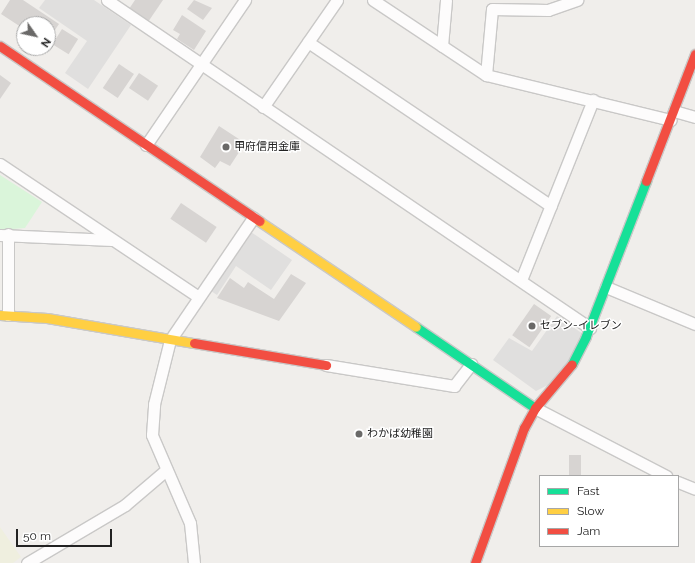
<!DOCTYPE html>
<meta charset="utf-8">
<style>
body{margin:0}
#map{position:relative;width:695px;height:563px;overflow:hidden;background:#f0eeeb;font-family:Raleway,"Noto Sans JP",sans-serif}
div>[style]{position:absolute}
.farmland>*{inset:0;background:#efefdf}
.park>*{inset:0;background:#daf5da}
.parking>*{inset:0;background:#e0dfde}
.building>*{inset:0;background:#d7d4d2;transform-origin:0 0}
.roads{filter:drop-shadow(1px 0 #c9c8c7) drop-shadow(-1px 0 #c9c8c7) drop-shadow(0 1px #c9c8c7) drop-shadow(0 -1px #c9c8c7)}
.street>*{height:11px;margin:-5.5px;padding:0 5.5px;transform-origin:5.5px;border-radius:5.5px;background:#fdfcfc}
.fast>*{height:9px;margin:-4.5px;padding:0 4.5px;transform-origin:4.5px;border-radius:4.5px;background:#16e098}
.slow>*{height:9px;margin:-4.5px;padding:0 4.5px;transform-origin:4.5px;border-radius:4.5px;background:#ffcf43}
.jam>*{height:9px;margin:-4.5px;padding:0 4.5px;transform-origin:4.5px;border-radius:4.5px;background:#f24e42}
.dots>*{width:11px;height:11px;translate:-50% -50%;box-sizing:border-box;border:2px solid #fff;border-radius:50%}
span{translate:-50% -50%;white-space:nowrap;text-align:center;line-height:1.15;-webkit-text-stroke:3px #fff;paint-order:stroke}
.poi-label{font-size:11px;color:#222}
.left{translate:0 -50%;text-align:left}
.legend{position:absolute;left:539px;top:475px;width:140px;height:72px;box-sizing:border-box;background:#fff;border:1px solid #a7a7a7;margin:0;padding:5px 7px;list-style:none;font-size:12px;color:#222}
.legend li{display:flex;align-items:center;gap:8px;height:20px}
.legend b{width:20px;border:1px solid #a7a7a7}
.north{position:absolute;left:16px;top:16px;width:40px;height:40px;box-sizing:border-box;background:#fff;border:1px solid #a7a7a7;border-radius:50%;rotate:124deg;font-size:11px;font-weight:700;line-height:16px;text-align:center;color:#222}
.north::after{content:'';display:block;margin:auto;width:14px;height:18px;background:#6a6968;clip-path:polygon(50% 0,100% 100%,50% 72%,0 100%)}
.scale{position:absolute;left:16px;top:529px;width:96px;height:18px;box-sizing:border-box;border:2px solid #222;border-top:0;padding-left:5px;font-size:12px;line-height:14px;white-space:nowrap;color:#222;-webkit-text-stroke:3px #fff;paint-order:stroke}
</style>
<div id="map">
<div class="farmland">
<i style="clip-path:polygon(0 527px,21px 557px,13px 563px,0 563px)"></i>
</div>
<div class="park">
<i style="clip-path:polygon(0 175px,42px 202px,25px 228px,0 230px)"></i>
</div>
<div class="parking">
<i style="clip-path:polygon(45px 0,94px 0,131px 25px,88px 89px,65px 73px,87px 41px,39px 8px)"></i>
<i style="clip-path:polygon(251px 232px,292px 260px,271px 290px,236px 266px,217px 295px,211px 291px)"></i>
<i style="clip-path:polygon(557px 316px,583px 334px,558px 380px,536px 391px,493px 360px,509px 338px,532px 351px)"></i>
</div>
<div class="building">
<i style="clip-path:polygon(10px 0,23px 0,59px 24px,48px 40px,48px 24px,24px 24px,24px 29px,1px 14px)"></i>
<i style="clip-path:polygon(135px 0,163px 0,148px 22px,129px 9px)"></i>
<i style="clip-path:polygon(194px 0,212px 8px,203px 20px,187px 9px)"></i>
<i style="clip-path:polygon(182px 15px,206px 31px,194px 50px,177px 39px,180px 34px,173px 30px)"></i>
<i style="left:62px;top:29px;width:19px;height:18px;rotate:32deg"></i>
<i style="left:119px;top:64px;width:18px;height:29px;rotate:34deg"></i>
<i style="left:139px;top:73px;width:23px;height:18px;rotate:34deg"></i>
<i style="clip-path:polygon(0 75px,11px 83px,0 99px)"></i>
<i style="clip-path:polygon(219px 126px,245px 143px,230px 166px,220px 161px,215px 168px,200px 157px)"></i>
<i style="left:181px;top:203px;width:43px;height:19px;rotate:34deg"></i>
<i style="clip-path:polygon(291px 274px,306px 283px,279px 321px,217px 298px,230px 278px,244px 288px,248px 282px,274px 299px)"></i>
<i style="left:534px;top:304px;width:21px;height:38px;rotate:35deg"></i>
<i style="left:569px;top:455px;width:12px;height:21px"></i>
</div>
<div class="roads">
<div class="street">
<i style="left:107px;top:0;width:584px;rotate:34.18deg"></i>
<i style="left:373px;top:0;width:136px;rotate:33.6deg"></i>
<i style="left:486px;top:75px;width:190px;rotate:13.7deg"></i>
<i style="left:308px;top:42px;width:293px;rotate:34deg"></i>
<i style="left:442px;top:46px;width:46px;rotate:-85deg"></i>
<i style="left:486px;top:75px;width:66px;rotate:-84.8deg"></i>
<i style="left:492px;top:9px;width:56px;rotate:1deg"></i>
<i style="left:548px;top:10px;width:31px;rotate:-19deg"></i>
<i style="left:263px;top:107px;width:130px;rotate:-55.3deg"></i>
<i style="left:674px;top:111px;width:22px;rotate:16deg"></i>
<i style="left:146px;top:145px;width:176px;rotate:-55.7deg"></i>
<i style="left:0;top:164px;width:239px;rotate:33.8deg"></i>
<i style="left:8px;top:234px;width:81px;rotate:90deg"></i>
<i style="left:0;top:235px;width:112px;rotate:2.6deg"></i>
<i style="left:521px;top:280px;width:194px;rotate:-68.2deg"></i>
<i style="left:606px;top:287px;width:96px;rotate:22.6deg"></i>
<i style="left:326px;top:365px;width:130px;rotate:9.3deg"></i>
<i style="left:454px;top:386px;width:28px;rotate:-52deg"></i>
<i style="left:535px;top:408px;width:148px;rotate:27.4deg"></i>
<i style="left:678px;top:482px;width:18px;rotate:22deg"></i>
<i style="left:27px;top:563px;width:114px;rotate:-30.6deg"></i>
<i style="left:125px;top:505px;width:52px;rotate:-40.4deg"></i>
<i style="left:194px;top:563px;width:40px;rotate:-95.7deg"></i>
<i style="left:190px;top:523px;width:96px;rotate:-113.4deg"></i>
<i style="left:152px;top:435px;width:31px;rotate:-86deg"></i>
<i style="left:154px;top:404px;width:66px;rotate:-76deg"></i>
<i style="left:170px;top:340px;width:148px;rotate:-55.8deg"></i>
</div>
<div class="fast">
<i style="left:416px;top:327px;width:144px;rotate:34.2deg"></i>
<i style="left:572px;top:364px;width:31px;rotate:-63deg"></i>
<i style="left:586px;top:336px;width:166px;rotate:-68.8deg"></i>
</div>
<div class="slow">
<i style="left:259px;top:221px;width:189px;rotate:34deg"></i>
<i style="left:0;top:315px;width:47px;rotate:3.7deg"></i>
<i style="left:47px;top:318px;width:149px;rotate:9.7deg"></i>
</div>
<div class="jam">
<i style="left:0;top:46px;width:313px;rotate:34deg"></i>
<i style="left:646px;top:181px;width:136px;rotate:-68.9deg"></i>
<i style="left:194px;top:343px;width:134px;rotate:9.5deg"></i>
<i style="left:475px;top:563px;width:144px;rotate:-70.1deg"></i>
<i style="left:524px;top:428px;width:23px;rotate:-61deg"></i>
<i style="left:535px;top:408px;width:57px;rotate:-49.9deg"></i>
</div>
</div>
<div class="dots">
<i style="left:226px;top:147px;background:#6a6968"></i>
<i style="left:532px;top:326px;background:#6a6968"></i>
<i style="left:359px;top:434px;background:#6a6968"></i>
</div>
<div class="poi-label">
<span class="left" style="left:234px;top:147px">甲府信用金庫</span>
<span class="left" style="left:540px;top:326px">セブン-イレブン</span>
<span class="left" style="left:367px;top:434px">わかば幼稚園</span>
</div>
<ul class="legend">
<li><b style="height:5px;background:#16e098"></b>Fast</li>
<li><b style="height:5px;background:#ffcf43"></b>Slow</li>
<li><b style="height:5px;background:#f24e42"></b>Jam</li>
</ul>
<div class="north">N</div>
<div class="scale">50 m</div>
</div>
